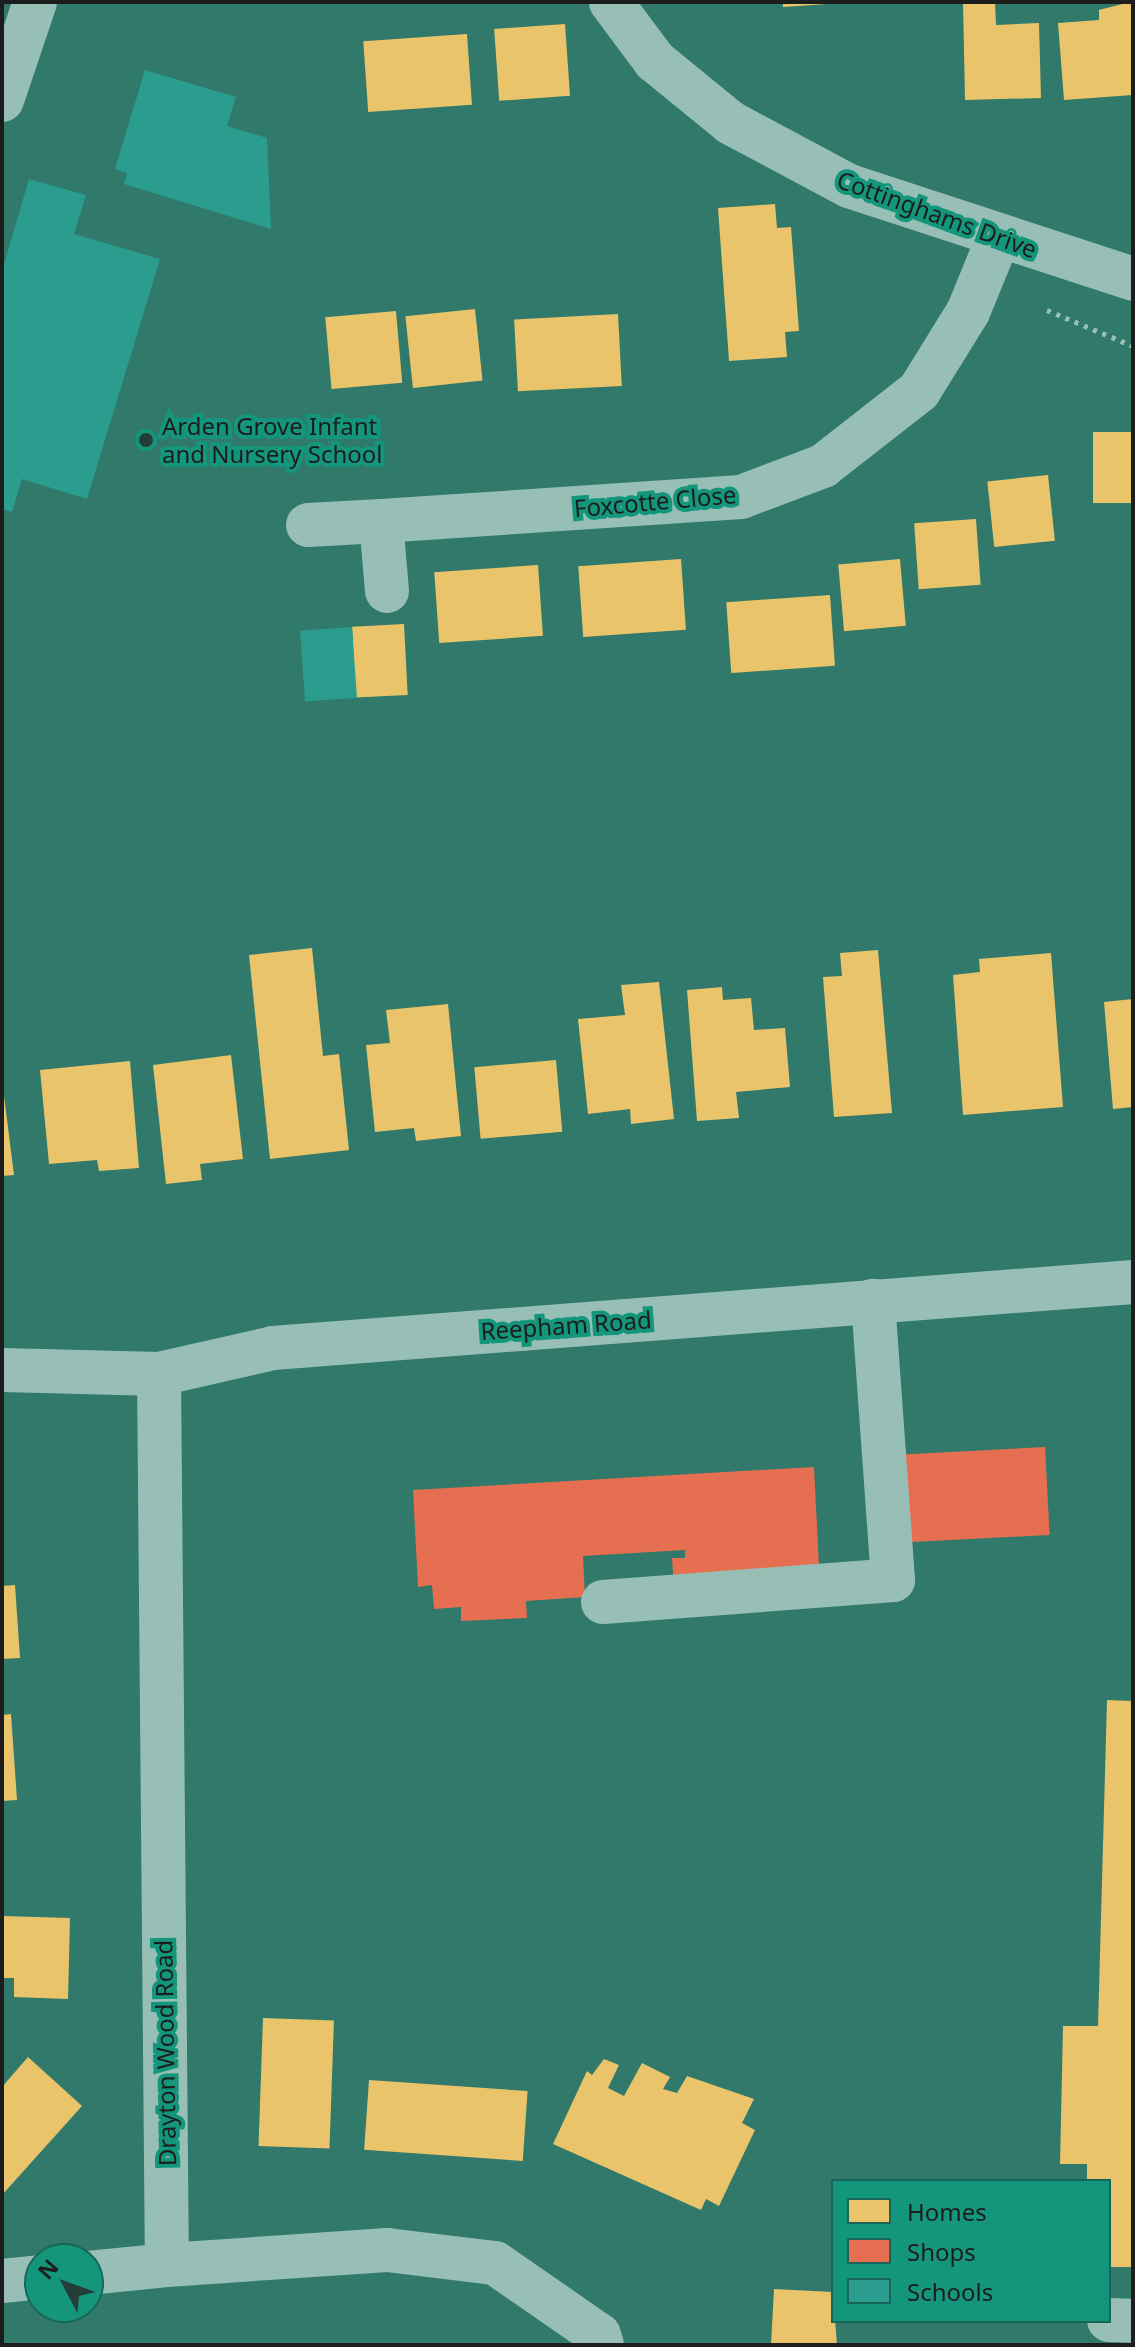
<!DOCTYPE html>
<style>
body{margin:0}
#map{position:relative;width:1135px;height:2347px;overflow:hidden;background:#31796b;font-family:"Noto Sans",sans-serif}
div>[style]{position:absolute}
.homes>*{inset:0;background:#e9c46a;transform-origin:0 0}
.shops>*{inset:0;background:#e76f51;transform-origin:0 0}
.schools>*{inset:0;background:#2a9d8f;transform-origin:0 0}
.path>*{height:5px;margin-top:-2.5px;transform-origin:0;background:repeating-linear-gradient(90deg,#97bfb6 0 4px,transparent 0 10px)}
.minor>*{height:44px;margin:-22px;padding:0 22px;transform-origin:22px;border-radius:22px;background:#97bfb6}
.dots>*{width:22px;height:22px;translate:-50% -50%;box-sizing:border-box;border:4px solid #14967d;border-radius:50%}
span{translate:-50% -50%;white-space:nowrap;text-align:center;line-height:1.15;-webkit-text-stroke:8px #14967d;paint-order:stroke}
.street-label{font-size:24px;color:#1d1d1d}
.poi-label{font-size:24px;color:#1d1d1d}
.left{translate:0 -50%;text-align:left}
.frame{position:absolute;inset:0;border:4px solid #1d1d1d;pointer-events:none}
.legend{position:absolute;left:831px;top:2179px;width:280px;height:144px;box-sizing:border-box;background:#14967d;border:2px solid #186657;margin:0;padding:10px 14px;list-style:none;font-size:24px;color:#1d1d1d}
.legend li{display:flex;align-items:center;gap:16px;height:40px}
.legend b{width:40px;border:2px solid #186657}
.north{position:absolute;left:24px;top:2243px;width:80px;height:80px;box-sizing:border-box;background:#14967d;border:2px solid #186657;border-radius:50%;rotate:311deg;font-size:22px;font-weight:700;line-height:32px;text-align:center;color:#1d1d1d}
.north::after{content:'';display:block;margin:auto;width:28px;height:36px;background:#243d38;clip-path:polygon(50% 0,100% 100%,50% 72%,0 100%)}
</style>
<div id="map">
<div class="homes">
<i style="clip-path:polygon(783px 2px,827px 2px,827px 4px,783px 7px)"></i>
<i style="clip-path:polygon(963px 2px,995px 2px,996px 25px,1039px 23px,1041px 98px,965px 100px)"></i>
<i style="clip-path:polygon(1130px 2px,1133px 2px,1133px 95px,1064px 100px,1058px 23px,1099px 20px,1099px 10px)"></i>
<i style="left:565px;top:24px;width:72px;height:71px;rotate:86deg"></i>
<i style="left:467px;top:34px;width:71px;height:104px;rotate:86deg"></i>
<i style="clip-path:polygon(775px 204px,777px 228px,791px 227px,799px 331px,785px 332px,787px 357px,729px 361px,718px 208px)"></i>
<i style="left:475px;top:309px;width:72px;height:70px;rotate:84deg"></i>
<i style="left:396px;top:311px;width:72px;height:71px;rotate:85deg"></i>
<i style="left:618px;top:314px;width:72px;height:104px;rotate:87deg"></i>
<i style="left:1133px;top:432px;width:71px;height:40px;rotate:90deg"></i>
<i style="left:1048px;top:475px;width:66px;height:61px;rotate:84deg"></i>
<i style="left:976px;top:519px;width:66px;height:62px;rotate:86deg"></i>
<i style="left:681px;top:559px;width:71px;height:103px;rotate:86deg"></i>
<i style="left:900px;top:559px;width:67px;height:62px;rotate:85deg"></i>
<i style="left:538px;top:565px;width:71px;height:104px;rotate:86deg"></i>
<i style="left:830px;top:595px;width:71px;height:104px;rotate:86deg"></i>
<i style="left:404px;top:624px;width:71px;height:52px;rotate:87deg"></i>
<i style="clip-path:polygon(312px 948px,323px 1056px,339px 1054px,349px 1150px,270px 1159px,249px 955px)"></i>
<i style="clip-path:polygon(878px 950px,892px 1113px,834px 1117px,823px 977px,842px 976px,840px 953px)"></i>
<i style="clip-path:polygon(1051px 953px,1063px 1107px,963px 1115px,953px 975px,980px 972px,979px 959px)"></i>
<i style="clip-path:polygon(659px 982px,674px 1119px,631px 1124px,630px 1109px,588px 1114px,578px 1019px,625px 1015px,621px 985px)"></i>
<i style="clip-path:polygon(722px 987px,723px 1000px,751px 998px,754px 1030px,785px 1028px,790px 1087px,736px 1092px,739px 1118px,697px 1121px,687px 990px)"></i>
<i style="clip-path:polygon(1133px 999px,1133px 1107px,1113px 1109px,1104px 1002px)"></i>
<i style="clip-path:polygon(448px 1004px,461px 1136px,416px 1141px,414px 1128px,375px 1132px,366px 1045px,390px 1043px,386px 1010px)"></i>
<i style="clip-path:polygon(231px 1055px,243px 1159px,200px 1164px,202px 1180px,166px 1184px,153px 1065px)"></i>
<i style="left:556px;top:1060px;width:72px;height:82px;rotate:85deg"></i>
<i style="clip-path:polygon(130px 1061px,139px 1168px,99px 1171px,97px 1160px,49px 1164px,40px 1070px)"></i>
<i style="clip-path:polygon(2px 1080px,14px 1175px,2px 1176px)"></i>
<i style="clip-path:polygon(15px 1585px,20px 1658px,2px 1659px,2px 1586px)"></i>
<i style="clip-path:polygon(1107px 1700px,1133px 1701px,1133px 2267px,1109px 2267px,1109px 2181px,1087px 2181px,1087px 2164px,1060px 2164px,1063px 2026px,1098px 2026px)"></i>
<i style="clip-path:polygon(11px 1714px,17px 1800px,2px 1801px,2px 1715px)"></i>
<i style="clip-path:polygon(2px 1916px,70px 1918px,68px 1999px,14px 1997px,14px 1978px,2px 1978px)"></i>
<i style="left:263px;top:2018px;width:71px;height:128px;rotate:2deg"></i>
<i style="clip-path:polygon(28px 2057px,82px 2106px,2px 2195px,2px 2087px)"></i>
<i style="clip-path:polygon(604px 2059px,619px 2065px,608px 2088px,624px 2096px,642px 2063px,670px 2077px,663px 2089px,677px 2093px,687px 2076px,754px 2099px,742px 2123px,755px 2130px,719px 2206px,706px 2199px,701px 2210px,553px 2144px,587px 2071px,592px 2075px)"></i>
<i style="left:369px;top:2080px;width:159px;height:70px;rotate:4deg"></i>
<i style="clip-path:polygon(774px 2289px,833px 2292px,837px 2345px,771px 2345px)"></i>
</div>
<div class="shops">
<i style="left:1045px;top:1447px;width:88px;height:143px;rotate:87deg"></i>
<i style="clip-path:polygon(814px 1467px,819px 1566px,674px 1589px,672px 1558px,685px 1558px,685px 1550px,583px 1556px,585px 1597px,526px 1601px,527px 1618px,461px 1621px,461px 1607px,434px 1609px,432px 1585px,418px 1587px,413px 1490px)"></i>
</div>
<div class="schools">
<i style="clip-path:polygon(145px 70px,236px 97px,227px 126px,267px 138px,271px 229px,124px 184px,127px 173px,115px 169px)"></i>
<i style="clip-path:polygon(29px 179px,86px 195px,74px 234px,160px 259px,87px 499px,22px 479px,12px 512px,2px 509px,2px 271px)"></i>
<i style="left:352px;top:627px;width:71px;height:52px;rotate:86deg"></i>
</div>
<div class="path">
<i style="left:1047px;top:310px;width:93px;rotate:22.7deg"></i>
</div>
<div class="minor">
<i style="left:611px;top:2px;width:74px;rotate:53.3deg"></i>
<i style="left:655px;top:61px;width:98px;rotate:39.2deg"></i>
<i style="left:731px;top:123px;width:134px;rotate:28.1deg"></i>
<i style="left:849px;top:186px;width:299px;rotate:18.1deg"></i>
<i style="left:2px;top:100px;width:103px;rotate:-71.4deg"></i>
<i style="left:308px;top:525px;width:73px;rotate:-3.1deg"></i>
<i style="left:387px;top:591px;width:70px;rotate:-94.9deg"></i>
<i style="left:381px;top:521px;width:361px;rotate:-3.8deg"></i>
<i style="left:741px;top:497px;width:88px;rotate:-20.7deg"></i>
<i style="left:823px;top:466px;width:122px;rotate:-38deg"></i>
<i style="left:919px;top:391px;width:93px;rotate:-58.2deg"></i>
<i style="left:968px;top:312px;width:79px;rotate:-67.7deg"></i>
<i style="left:2px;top:1370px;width:157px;rotate:1.5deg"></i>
<i style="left:159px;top:1374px;width:117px;rotate:-12.8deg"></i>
<i style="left:273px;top:1348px;width:863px;rotate:-4.39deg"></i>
<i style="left:159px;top:1374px;width:891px;rotate:89.49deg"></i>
<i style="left:167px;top:2265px;width:221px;rotate:-3.9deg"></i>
<i style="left:387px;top:2250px;width:109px;rotate:6.9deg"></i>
<i style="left:495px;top:2263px;width:126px;rotate:34.7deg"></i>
<i style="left:599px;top:2335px;width:10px;rotate:73deg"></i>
<i style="left:603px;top:1602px;width:291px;rotate:-4.3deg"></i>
<i style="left:893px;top:1580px;width:280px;rotate:-94.1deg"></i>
<i style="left:88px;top:2273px;width:79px;rotate:-5.8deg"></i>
<i style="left:2px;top:2281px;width:38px;rotate:-6deg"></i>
<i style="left:1109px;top:2320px;width:24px;rotate:2deg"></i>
</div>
<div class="dots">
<i style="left:146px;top:440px;background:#243d38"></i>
</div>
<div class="street-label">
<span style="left:937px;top:214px;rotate:20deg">Cottinghams Drive</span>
<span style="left:655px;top:501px;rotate:-5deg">Foxcotte Close</span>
<span style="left:566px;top:1325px;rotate:-4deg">Reepham Road</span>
<span style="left:165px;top:2053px;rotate:-91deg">Drayton Wood Road</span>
</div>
<div class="poi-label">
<span class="left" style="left:162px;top:440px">Arden Grove Infant<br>and Nursery School</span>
</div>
<div class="frame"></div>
<ul class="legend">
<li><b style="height:22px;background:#e9c46a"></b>Homes</li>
<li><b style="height:22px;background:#e76f51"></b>Shops</li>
<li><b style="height:22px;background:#2a9d8f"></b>Schools</li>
</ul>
<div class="north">N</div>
</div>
